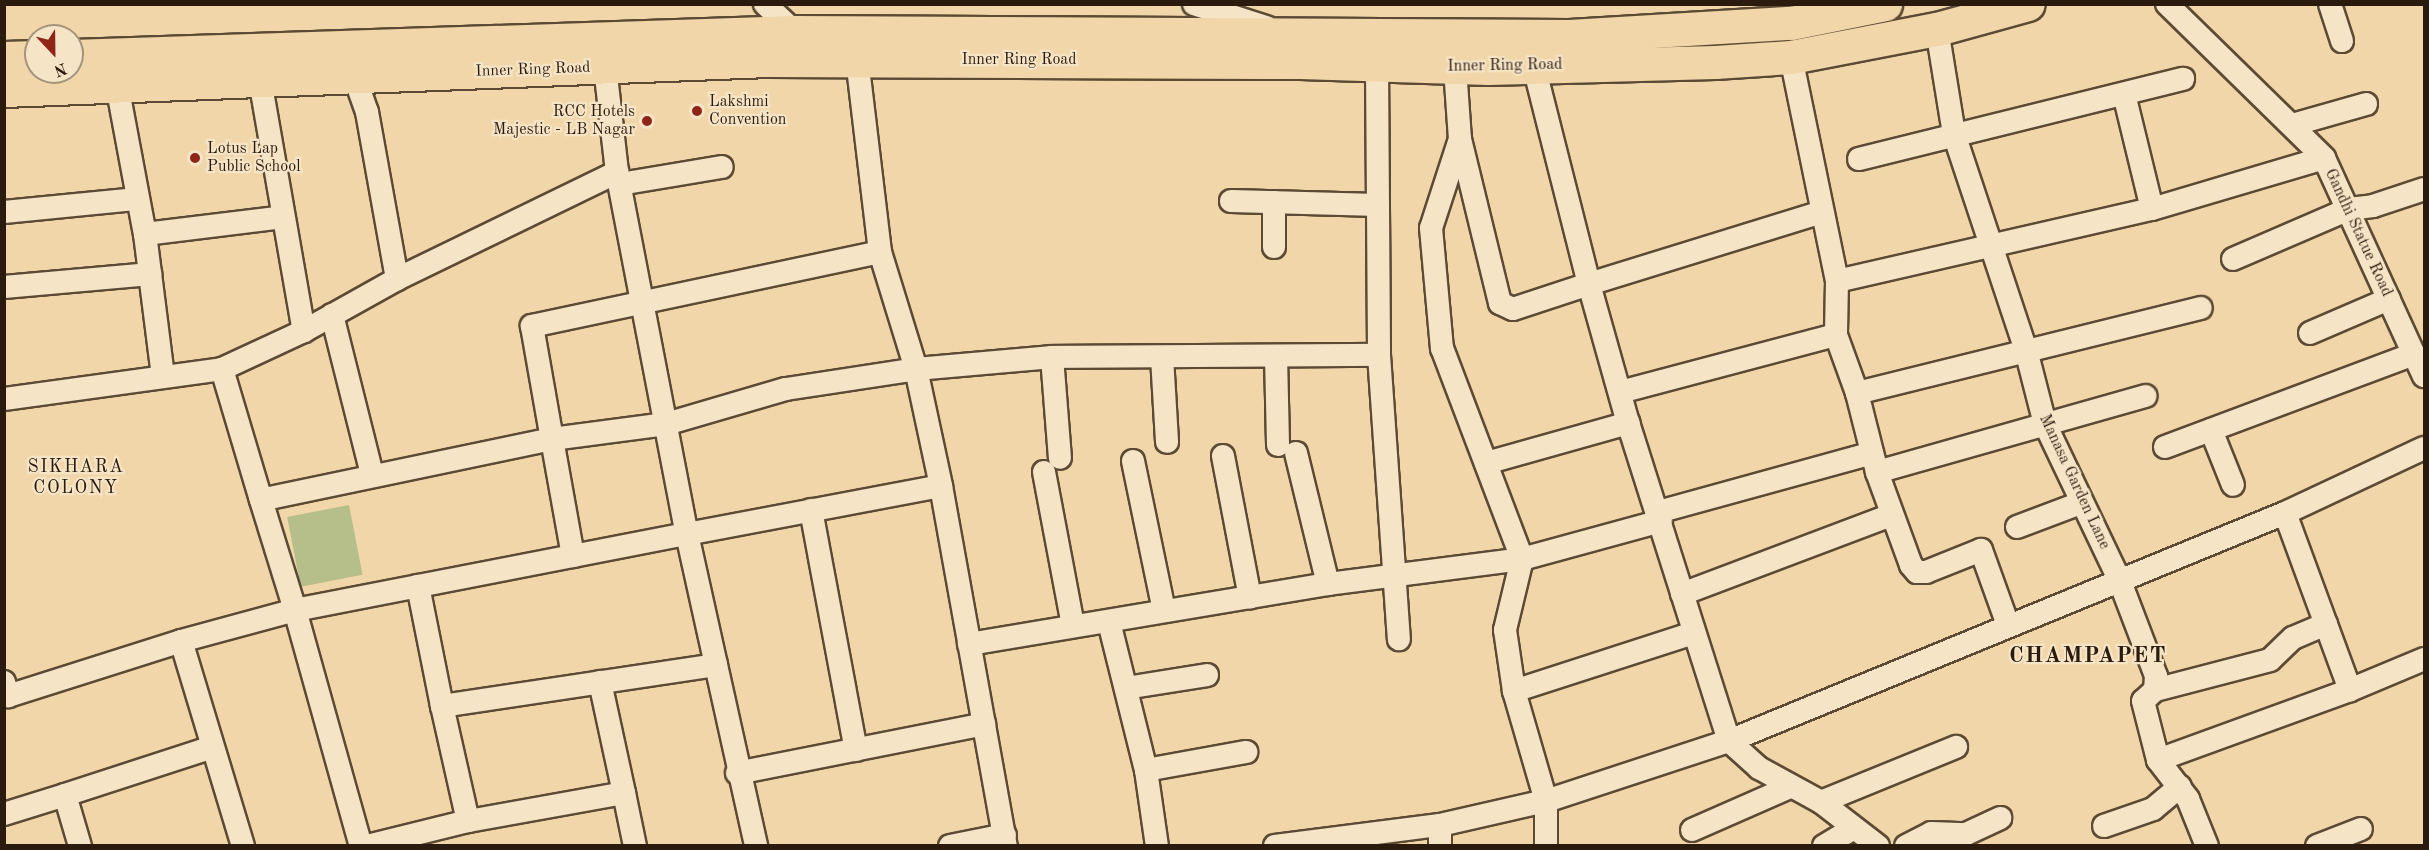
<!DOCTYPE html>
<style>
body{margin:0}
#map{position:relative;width:2429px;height:850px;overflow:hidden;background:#f0d6a8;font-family:"Old Standard TT",serif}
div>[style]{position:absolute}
.green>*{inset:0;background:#b6be8a;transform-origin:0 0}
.roads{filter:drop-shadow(2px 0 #5c4a34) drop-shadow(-2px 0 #5c4a34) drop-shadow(0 2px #5c4a34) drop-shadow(0 -2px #5c4a34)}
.minor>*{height:22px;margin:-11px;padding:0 11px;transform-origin:11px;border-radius:11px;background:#f5e4c6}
.highway>*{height:33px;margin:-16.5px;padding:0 16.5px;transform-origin:16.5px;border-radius:16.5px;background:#f0d6a8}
.dots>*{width:16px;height:16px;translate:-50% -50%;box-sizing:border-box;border:3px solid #f5e4c6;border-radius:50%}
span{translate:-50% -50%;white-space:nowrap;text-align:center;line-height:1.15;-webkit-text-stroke:4.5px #f5e4c6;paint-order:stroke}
.street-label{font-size:16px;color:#2a1b0e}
.poi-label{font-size:16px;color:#2a1b0e}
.left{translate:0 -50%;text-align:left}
.right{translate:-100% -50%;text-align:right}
.neighbourhood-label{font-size:18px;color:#2a1b0e;letter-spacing:1.5px}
.district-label{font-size:22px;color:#2a1b0e;font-weight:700;letter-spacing:1.5px}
.frame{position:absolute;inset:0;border:6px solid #2a1b0e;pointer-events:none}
.north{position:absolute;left:24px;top:24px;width:60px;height:60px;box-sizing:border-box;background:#f5e4c6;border:2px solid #a4947c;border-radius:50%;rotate:158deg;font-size:16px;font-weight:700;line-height:24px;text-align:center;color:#2a1b0e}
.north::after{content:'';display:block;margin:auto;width:21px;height:27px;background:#8f2418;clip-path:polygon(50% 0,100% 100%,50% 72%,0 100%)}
</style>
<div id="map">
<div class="green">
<i style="left:349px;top:505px;width:71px;height:63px;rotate:79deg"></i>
</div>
<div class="roads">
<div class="minor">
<i style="left:765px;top:4px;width:41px;rotate:43deg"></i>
<i style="left:1194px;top:4px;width:76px;rotate:17.7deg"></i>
<i style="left:2167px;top:4px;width:220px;rotate:44.4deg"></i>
<i style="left:2324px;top:158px;width:240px;rotate:65.4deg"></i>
<i style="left:2330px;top:4px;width:39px;rotate:72deg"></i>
<i style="left:1937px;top:29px;width:106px;rotate:80.8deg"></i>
<i style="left:1954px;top:134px;width:232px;rotate:71.6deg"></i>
<i style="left:2027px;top:354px;width:72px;rotate:75.6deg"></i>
<i style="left:2045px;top:424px;width:172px;rotate:64.5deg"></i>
<i style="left:2119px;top:579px;width:104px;rotate:69.1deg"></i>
<i style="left:2156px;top:676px;width:14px;rotate:94deg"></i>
<i style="left:2155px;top:690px;width:16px;rotate:137deg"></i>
<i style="left:2143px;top:701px;width:61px;rotate:75.7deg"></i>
<i style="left:2158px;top:760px;width:49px;rotate:52.4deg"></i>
<i style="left:2188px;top:799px;width:51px;rotate:68deg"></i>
<i style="left:1791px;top:57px;width:229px;rotate:78.4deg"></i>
<i style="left:1837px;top:281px;width:54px;rotate:91.1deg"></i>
<i style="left:1836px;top:335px;width:62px;rotate:70.1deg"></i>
<i style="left:857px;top:59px;width:194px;rotate:83.2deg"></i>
<i style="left:880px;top:252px;width:122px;rotate:72.9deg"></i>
<i style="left:916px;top:369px;width:120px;rotate:77.9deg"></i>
<i style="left:941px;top:486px;width:366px;rotate:79.8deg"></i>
<i style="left:350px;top:64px;width:51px;rotate:70.5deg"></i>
<i style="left:367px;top:112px;width:170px;rotate:79.8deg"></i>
<i style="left:1377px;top:64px;width:291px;rotate:89.6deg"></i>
<i style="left:1379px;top:355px;width:285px;rotate:86deg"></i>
<i style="left:1455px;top:68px;width:71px;rotate:86deg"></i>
<i style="left:1460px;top:139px;width:94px;rotate:108deg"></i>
<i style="left:1431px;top:228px;width:121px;rotate:84.8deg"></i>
<i style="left:1442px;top:348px;width:226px;rotate:69.2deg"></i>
<i style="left:1522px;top:559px;width:73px;rotate:103.5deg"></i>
<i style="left:1505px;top:630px;width:62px;rotate:81.6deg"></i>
<i style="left:260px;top:80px;width:255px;rotate:80.1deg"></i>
<i style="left:304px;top:331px;width:107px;rotate:-29.2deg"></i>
<i style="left:397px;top:279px;width:245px;rotate:-25.9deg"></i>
<i style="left:617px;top:172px;width:106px;rotate:-96.5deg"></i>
<i style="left:117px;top:85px;width:152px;rotate:79.4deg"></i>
<i style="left:145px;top:234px;width:143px;rotate:82.8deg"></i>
<i style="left:2124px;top:94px;width:118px;rotate:76.3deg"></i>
<i style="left:2292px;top:125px;width:77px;rotate:-15.8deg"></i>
<i style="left:1460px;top:139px;width:169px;rotate:76.3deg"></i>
<i style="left:1500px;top:303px;width:14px;rotate:25deg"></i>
<i style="left:1513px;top:309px;width:80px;rotate:-18.2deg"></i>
<i style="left:1589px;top:284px;width:224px;rotate:-104.2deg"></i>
<i style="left:1859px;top:159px;width:334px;rotate:-13.9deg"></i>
<i style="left:617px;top:172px;width:369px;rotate:79.1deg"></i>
<i style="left:687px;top:534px;width:258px;rotate:-10.7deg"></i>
<i style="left:620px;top:184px;width:103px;rotate:-9.5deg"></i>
<i style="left:1231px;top:201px;width:147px;rotate:1.6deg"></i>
<i style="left:1274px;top:202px;width:45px;rotate:90deg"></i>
<i style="left:4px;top:212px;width:134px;rotate:-5.6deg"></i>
<i style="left:145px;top:234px;width:139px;rotate:-7deg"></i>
<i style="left:880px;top:252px;width:356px;rotate:168deg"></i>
<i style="left:532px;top:326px;width:115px;rotate:80deg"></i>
<i style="left:552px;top:439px;width:115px;rotate:-7.5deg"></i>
<i style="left:666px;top:424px;width:125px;rotate:-16.3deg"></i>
<i style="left:786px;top:389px;width:132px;rotate:-8.7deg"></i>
<i style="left:916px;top:369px;width:137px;rotate:-5deg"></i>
<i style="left:1052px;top:357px;width:327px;rotate:-0.4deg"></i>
<i style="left:2233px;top:259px;width:126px;rotate:-23.3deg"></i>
<i style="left:2349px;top:209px;width:24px;rotate:-7deg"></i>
<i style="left:2373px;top:206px;width:54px;rotate:-18.4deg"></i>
<i style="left:1837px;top:281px;width:323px;rotate:-12.9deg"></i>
<i style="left:2152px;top:209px;width:179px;rotate:-16.5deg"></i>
<i style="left:4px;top:287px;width:147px;rotate:-5.1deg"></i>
<i style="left:332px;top:315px;width:164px;rotate:75.9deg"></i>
<i style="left:2310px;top:333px;width:86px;rotate:-23.3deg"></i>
<i style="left:1276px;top:356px;width:89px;rotate:88.7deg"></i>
<i style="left:1052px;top:357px;width:101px;rotate:85.5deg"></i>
<i style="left:1162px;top:357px;width:85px;rotate:86.6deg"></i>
<i style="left:1620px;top:392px;width:223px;rotate:-14.8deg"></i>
<i style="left:4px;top:399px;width:220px;rotate:-7.8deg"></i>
<i style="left:2211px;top:430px;width:59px;rotate:68.2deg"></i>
<i style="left:2165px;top:447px;width:266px;rotate:-20.5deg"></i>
<i style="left:1296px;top:453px;width:135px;rotate:76.3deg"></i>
<i style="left:1223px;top:456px;width:144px;rotate:79.2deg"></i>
<i style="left:1133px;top:461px;width:153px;rotate:78.3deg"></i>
<i style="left:1486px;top:463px;width:148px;rotate:-15.7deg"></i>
<i style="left:1044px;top:472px;width:156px;rotate:79.3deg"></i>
<i style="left:1877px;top:472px;width:279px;rotate:-15.8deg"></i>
<i style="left:261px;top:500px;width:137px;rotate:-106.6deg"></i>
<i style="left:222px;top:369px;width:90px;rotate:-24.9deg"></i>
<i style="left:811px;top:510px;width:244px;rotate:79.4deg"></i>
<i style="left:1658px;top:512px;width:222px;rotate:-15.4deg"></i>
<i style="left:2285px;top:513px;width:189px;rotate:69.8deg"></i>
<i style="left:2350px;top:690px;width:80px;rotate:-22.7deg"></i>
<i style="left:2017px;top:527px;width:68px;rotate:-20.6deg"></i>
<i style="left:573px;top:556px;width:119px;rotate:-100.2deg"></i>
<i style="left:552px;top:439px;width:297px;rotate:168.2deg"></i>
<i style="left:261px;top:500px;width:115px;rotate:72.8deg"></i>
<i style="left:295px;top:610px;width:399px;rotate:-11deg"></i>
<i style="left:687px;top:534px;width:320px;rotate:77.5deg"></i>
<i style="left:418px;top:586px;width:122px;rotate:78.7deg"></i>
<i style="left:1682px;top:594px;width:223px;rotate:-20.7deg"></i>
<i style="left:1109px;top:622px;width:153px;rotate:76deg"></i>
<i style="left:1146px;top:770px;width:77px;rotate:81.8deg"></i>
<i style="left:2008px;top:625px;width:80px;rotate:-109.8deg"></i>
<i style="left:1981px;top:550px;width:59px;rotate:158.2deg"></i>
<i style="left:1926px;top:572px;width:9px;rotate:180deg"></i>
<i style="left:1917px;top:572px;width:9px;rotate:-131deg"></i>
<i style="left:1911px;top:565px;width:99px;rotate:-110.1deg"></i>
<i style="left:1877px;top:472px;width:81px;rotate:-104.2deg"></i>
<i style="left:1857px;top:393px;width:354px;rotate:-13.9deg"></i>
<i style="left:969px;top:644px;width:364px;rotate:-9.5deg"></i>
<i style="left:1328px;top:584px;width:196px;rotate:-7.3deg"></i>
<i style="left:1522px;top:559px;width:144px;rotate:-15.3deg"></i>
<i style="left:4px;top:682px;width:15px;rotate:74deg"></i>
<i style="left:8px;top:696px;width:182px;rotate:-17.6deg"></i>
<i style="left:600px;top:682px;width:114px;rotate:77.8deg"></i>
<i style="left:624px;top:793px;width:158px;rotate:169.8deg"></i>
<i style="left:468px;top:821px;width:118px;rotate:-102.7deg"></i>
<i style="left:442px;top:706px;width:277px;rotate:-8.5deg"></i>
<i style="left:1126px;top:688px;width:82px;rotate:-9.1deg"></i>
<i style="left:2155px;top:690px;width:119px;rotate:-14.6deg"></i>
<i style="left:2270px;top:660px;width:32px;rotate:-44deg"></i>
<i style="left:2293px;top:638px;width:36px;rotate:-23deg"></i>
<i style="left:2158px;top:760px;width:204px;rotate:-20deg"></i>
<i style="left:1146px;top:770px;width:102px;rotate:-10.2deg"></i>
<i style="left:737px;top:773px;width:252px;rotate:-11.2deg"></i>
<i style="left:624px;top:793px;width:54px;rotate:78.3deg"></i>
<i style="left:1821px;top:802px;width:146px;rotate:-22.2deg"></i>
<i style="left:4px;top:814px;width:64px;rotate:-17.3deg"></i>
<i style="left:2104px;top:826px;width:52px;rotate:-19.1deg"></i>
<i style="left:2153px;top:809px;width:35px;rotate:-40deg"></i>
<i style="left:1692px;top:830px;width:107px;rotate:-23.7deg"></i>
<i style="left:80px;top:846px;width:53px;rotate:-106.4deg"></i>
<i style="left:65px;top:795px;width:152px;rotate:-18deg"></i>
<i style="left:243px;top:846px;width:214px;rotate:-106.8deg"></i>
<i style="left:181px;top:641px;width:118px;rotate:-15.2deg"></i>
<i style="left:295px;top:610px;width:245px;rotate:74.4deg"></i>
<i style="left:367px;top:846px;width:104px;rotate:-13.9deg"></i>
<i style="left:950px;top:846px;width:56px;rotate:-11.3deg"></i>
<i style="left:1275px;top:846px;width:166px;rotate:-7.3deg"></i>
<i style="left:1440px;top:846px;width:21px;rotate:-90deg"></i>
<i style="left:1440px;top:825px;width:109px;rotate:-12.8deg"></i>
<i style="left:1546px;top:801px;width:115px;rotate:-106.2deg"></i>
<i style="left:1514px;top:691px;width:189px;rotate:-17.9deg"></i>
<i style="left:1546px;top:846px;width:45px;rotate:-90deg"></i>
<i style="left:1546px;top:801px;width:193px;rotate:-18.2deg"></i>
<i style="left:1729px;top:741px;width:334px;rotate:-107.6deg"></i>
<i style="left:1628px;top:423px;width:144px;rotate:-105.7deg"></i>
<i style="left:1589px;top:284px;width:243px;rotate:-17.2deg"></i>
<i style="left:1824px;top:846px;width:33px;rotate:-31deg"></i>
<i style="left:1878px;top:846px;width:72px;rotate:-142.3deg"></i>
<i style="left:1821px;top:802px;width:71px;rotate:-151.3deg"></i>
<i style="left:1759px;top:768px;width:40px;rotate:-138deg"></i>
<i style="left:1729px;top:741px;width:601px;rotate:-22.3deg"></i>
<i style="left:2285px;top:513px;width:153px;rotate:-25.1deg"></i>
<i style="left:1906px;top:846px;width:28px;rotate:-27deg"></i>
<i style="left:1931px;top:833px;width:35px;rotate:2deg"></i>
<i style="left:1966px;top:834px;width:38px;rotate:-25deg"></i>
<i style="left:2317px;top:846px;width:47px;rotate:-21.1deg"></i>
</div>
<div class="highway">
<i style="left:72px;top:56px;width:723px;rotate:-1.9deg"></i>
<i style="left:795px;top:32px;width:774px;rotate:0.3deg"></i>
<i style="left:1569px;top:36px;width:222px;rotate:-3.4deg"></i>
<i style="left:1791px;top:23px;width:96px;rotate:-11.4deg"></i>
<i style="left:4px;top:58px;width:32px;rotate:-2deg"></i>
<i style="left:4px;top:90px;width:766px;rotate:-2.25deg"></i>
<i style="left:769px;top:60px;width:531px;rotate:0.22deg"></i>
<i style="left:1300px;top:62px;width:188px;rotate:1.8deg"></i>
<i style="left:1488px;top:68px;width:227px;rotate:-1.5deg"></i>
<i style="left:1715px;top:62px;width:76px;rotate:-3.8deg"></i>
<i style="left:1791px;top:57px;width:149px;rotate:-10.9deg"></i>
<i style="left:1937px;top:29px;width:94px;rotate:-15.4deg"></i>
</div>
</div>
<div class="dots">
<i style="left:697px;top:111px;background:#8f2418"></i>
<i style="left:647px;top:121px;background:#8f2418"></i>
<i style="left:195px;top:158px;background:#8f2418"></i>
</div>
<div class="street-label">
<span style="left:1019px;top:60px">Inner Ring Road</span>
<span style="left:1505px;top:66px;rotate:-1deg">Inner Ring Road</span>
<span style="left:533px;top:70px;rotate:-2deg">Inner Ring Road</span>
<span style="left:2358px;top:233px;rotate:65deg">Gandhi Statue Road</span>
<span style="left:2074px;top:482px;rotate:65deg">Manasa Garden Lane</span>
</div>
<div class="poi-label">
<span class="left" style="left:709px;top:111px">Lakshmi<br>Convention</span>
<span class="right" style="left:635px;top:121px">RCC Hotels<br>Majestic - LB Nagar</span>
<span class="left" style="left:207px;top:158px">Lotus Lap<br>Public School</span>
</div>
<div class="neighbourhood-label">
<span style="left:76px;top:478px">SIKHARA<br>COLONY</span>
</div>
<div class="district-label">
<span style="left:2088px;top:657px">CHAMPAPET</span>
</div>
<div class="frame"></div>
<div class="north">N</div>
</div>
